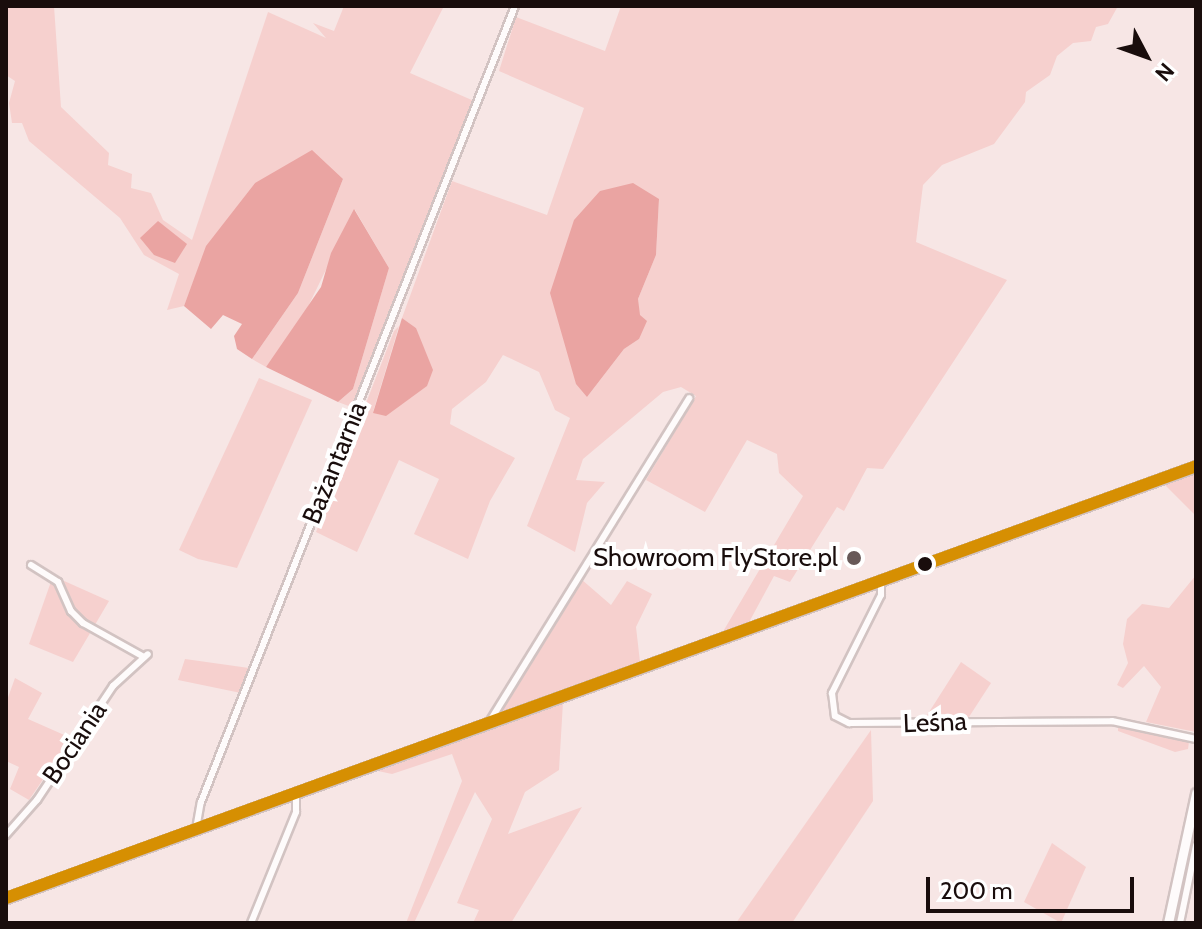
<!DOCTYPE html>
<meta charset="utf-8">
<style>
body{margin:0}
#map{position:relative;width:1202px;height:929px;overflow:hidden;background:#f7e6e5;font-family:Cabin,sans-serif}
div>[style]{position:absolute}
.green>*{inset:0;background:#f6d0ce}
.water>*{inset:0;background:#eaa4a2}
.roads{filter:drop-shadow(2px 0 #d2c3c2) drop-shadow(-2px 0 #d2c3c2) drop-shadow(0 2px #d2c3c2) drop-shadow(0 -2px #d2c3c2)}
.minor>*{height:6px;margin:-3px;padding:0 3px;transform-origin:3px;border-radius:3px;background:#fefbfb}
.secondary>*{height:9px;margin:-4.5px;padding:0 4.5px;transform-origin:4.5px;border-radius:4.5px;background:#fefbfb}
.bus-1>*{height:12px;margin:-6px;padding:0 6px;transform-origin:6px;border-radius:6px;background:#d68f02}
.dots>*{width:22px;height:22px;translate:-50% -50%;box-sizing:border-box;border:4px solid #fff;border-radius:50%}
span{translate:-50% -50%;white-space:nowrap;text-align:center;line-height:1.15;-webkit-text-stroke:8px #fff;paint-order:stroke}
.street-label{font-size:26px;color:#190d0c}
.poi-label{font-size:26px;color:#190d0c}
.right{translate:-100% -50%;text-align:right}
.frame{position:absolute;inset:0;border:8px solid #190d0c;pointer-events:none}
.north{position:absolute;left:1106px;top:16px;width:80px;height:80px;-webkit-text-stroke:6px #fff;paint-order:stroke;rotate:131deg;font-size:22px;font-weight:700;line-height:32px;text-align:center;color:#190d0c}
.north::after{content:'';display:block;margin:auto;width:28px;height:36px;background:#190d0c;clip-path:polygon(50% 0,100% 100%,50% 72%,0 100%)}
.scale{position:absolute;left:926px;top:877px;width:208px;height:36px;box-sizing:border-box;border:4px solid #190d0c;border-top:0;padding-left:10px;font-size:24px;line-height:28px;white-space:nowrap;color:#190d0c;-webkit-text-stroke:6px #fff;paint-order:stroke}
</style>
<div id="map">
<div class="green">
<i style="clip-path:polygon(6px 6px,54px 6px,61px 107px,109px 153px,108px 165px,132px 174px,131px 188px,151px 193px,163px 220px,192px 240px,268px 12px,326px 38px,313px 23px,334px 31px,344px 6px,444px 6px,410px 73px,474px 101px,354px 408px,338px 402px,353px 389px,389px 268px,355px 210px,300px 323px,266px 367px,252px 359px,298px 293px,343px 179px,255px 183px,207px 246px,184px 306px,167px 310px,179px 274px,144px 255px,120px 218px,29px 141px,22px 123px,12px 123px,9px 103px,15px 81px,6px 75px)"></i>
<i style="clip-path:polygon(evenodd,621px 6px,1118px 6px,1108px 24px,1096px 27px,1091px 41px,1073px 43px,1057px 56px,1050px 75px,1026px 92px,1025px 102px,994px 144px,942px 165px,923px 185px,916px 242px,1007px 280px,883px 469px,867px 468px,844px 511px,837px 507px,790px 582px,774px 576px,747px 626px,721px 635px,803px 496px,779px 473px,777px 454px,747px 440px,705px 512px,646px 480px,696px 396px,681px 387px,663px 392px,583px 459px,576px 480px,605px 482px,587px 503px,575px 552px,527px 526px,570px 418px,555px 410px,539px 372px,503px 355px,486px 382px,452px 409px,450px 424px,515px 458px,490px 501px,468px 559px,414px 534px,439px 479px,399px 460px,357px 552px,316px 532px,394px 331px,399px 326px,373px 412px,416px 328px,402px 318px,452px 181px,547px 215px,584px 108px,499px 71px,516px 17px,605px 51px,621px 6px,659px 199px,656px 255px,638px 299px,639px 339px,624px 349px,587px 397px,659px 199px)"></i>
<i style="clip-path:polygon(259px 378px,312px 400px,237px 568px,198px 559px,179px 550px)"></i>
<i style="clip-path:polygon(1196px 472px,1196px 516px,1164px 484px)"></i>
<i style="clip-path:polygon(1196px 575px,1196px 732px,1146px 722px,1161px 687px,1144px 666px,1123px 688px,1117px 685px,1128px 663px,1123px 644px,1127px 619px,1142px 604px,1169px 608px)"></i>
<i style="clip-path:polygon(53px 576px,109px 601px,73px 662px,29px 644px)"></i>
<i style="clip-path:polygon(581px 579px,611px 605px,627px 581px,652px 594px,636px 627px,640px 662px,498px 715px,496px 710px)"></i>
<i style="clip-path:polygon(185px 659px,249px 668px,241px 693px,178px 680px)"></i>
<i style="clip-path:polygon(961px 662px,991px 683px,967px 720px,924px 720px)"></i>
<i style="clip-path:polygon(15px 678px,42px 693px,28px 719px,71px 738px,29px 800px,10px 789px,19px 767px,6px 761px,6px 703px)"></i>
<i style="clip-path:polygon(563px 702px,559px 770px,525px 792px,508px 834px,582px 807px,511px 923px,473px 923px,479px 910px,457px 903px,492px 819px,475px 792px,414px 923px,406px 923px,462px 781px,452px 754px,392px 774px,378px 771px)"></i>
<i style="clip-path:polygon(1118px 724px,1189px 742px,1188px 749px,1175px 752px,1118px 731px)"></i>
<i style="clip-path:polygon(871px 730px,873px 801px,792px 923px,736px 923px)"></i>
<i style="clip-path:polygon(1052px 843px,1086px 867px,1061px 923px,1024px 902px)"></i>
</div>
<div class="water">
<i style="clip-path:polygon(312px 150px,343px 179px,298px 293px,252px 359px,237px 349px,234px 336px,242px 324px,223px 315px,211px 329px,184px 306px,206px 246px,255px 183px)"></i>
<i style="clip-path:polygon(633px 183px,659px 199px,656px 255px,638px 299px,640px 315px,647px 321px,639px 339px,624px 349px,587px 397px,576px 384px,550px 293px,574px 220px,600px 191px)"></i>
<i style="clip-path:polygon(354px 209px,389px 268px,353px 389px,338px 402px,266px 367px,321px 287px,331px 253px)"></i>
<i style="clip-path:polygon(158px 221px,187px 244px,175px 263px,154px 255px,140px 238px)"></i>
<i style="clip-path:polygon(402px 318px,416px 328px,433px 370px,427px 386px,386px 416px,373px 413px)"></i>
</div>
<div class="roads">
<div class="minor">
<i style="left:31px;top:565px;width:32px;rotate:32deg"></i>
<i style="left:58px;top:582px;width:32px;rotate:66deg"></i>
<i style="left:71px;top:611px;width:17px;rotate:45deg"></i>
<i style="left:83px;top:623px;width:70px;rotate:29.1deg"></i>
<i style="left:881px;top:582px;width:13px;rotate:90deg"></i>
<i style="left:881px;top:595px;width:110px;rotate:116.6deg"></i>
<i style="left:832px;top:693px;width:23px;rotate:83deg"></i>
<i style="left:835px;top:716px;width:16px;rotate:27deg"></i>
<i style="left:849px;top:723px;width:263px;rotate:-0.4deg"></i>
<i style="left:1112px;top:721px;width:86px;rotate:12.1deg"></i>
<i style="left:488px;top:724px;width:383px;rotate:-58.3deg"></i>
<i style="left:196px;top:829px;width:27px;rotate:-80deg"></i>
<i style="left:201px;top:802px;width:856px;rotate:-68.47deg"></i>
<i style="left:6px;top:835px;width:47px;rotate:-48.5deg"></i>
<i style="left:37px;top:800px;width:137px;rotate:-56.3deg"></i>
<i style="left:113px;top:686px;width:47px;rotate:-42.4deg"></i>
<i style="left:251px;top:923px;width:120px;rotate:-67.9deg"></i>
<i style="left:296px;top:812px;width:19px;rotate:-90deg"></i>
<i style="left:1180px;top:923px;width:79px;rotate:-78.3deg"></i>
</div>
<div class="secondary">
<i style="left:6px;top:898px;width:1266px;rotate:-19.95deg"></i>
<i style="left:1168px;top:923px;width:133px;rotate:-77.8deg"></i>
</div>
</div>
<div class="bus-1">
<i style="left:6px;top:898px;width:1266px;rotate:-19.95deg"></i>
</div>
<div class="dots">
<i style="left:854px;top:558px;background:#675958"></i>
<i style="left:925px;top:564px;background:#190d0c"></i>
</div>
<div class="street-label">
<span style="left:335px;top:463px;rotate:-68deg">Bażantarnia</span>
<span style="left:935px;top:723px;rotate:-2deg">Leśna</span>
<span style="left:75px;top:743px;rotate:-56deg">Bociania</span>
</div>
<div class="poi-label">
<span class="right" style="left:838px;top:558px">Showroom FlyStore.pl</span>
</div>
<div class="frame"></div>
<div class="north">N</div>
<div class="scale">200 m</div>
</div>
